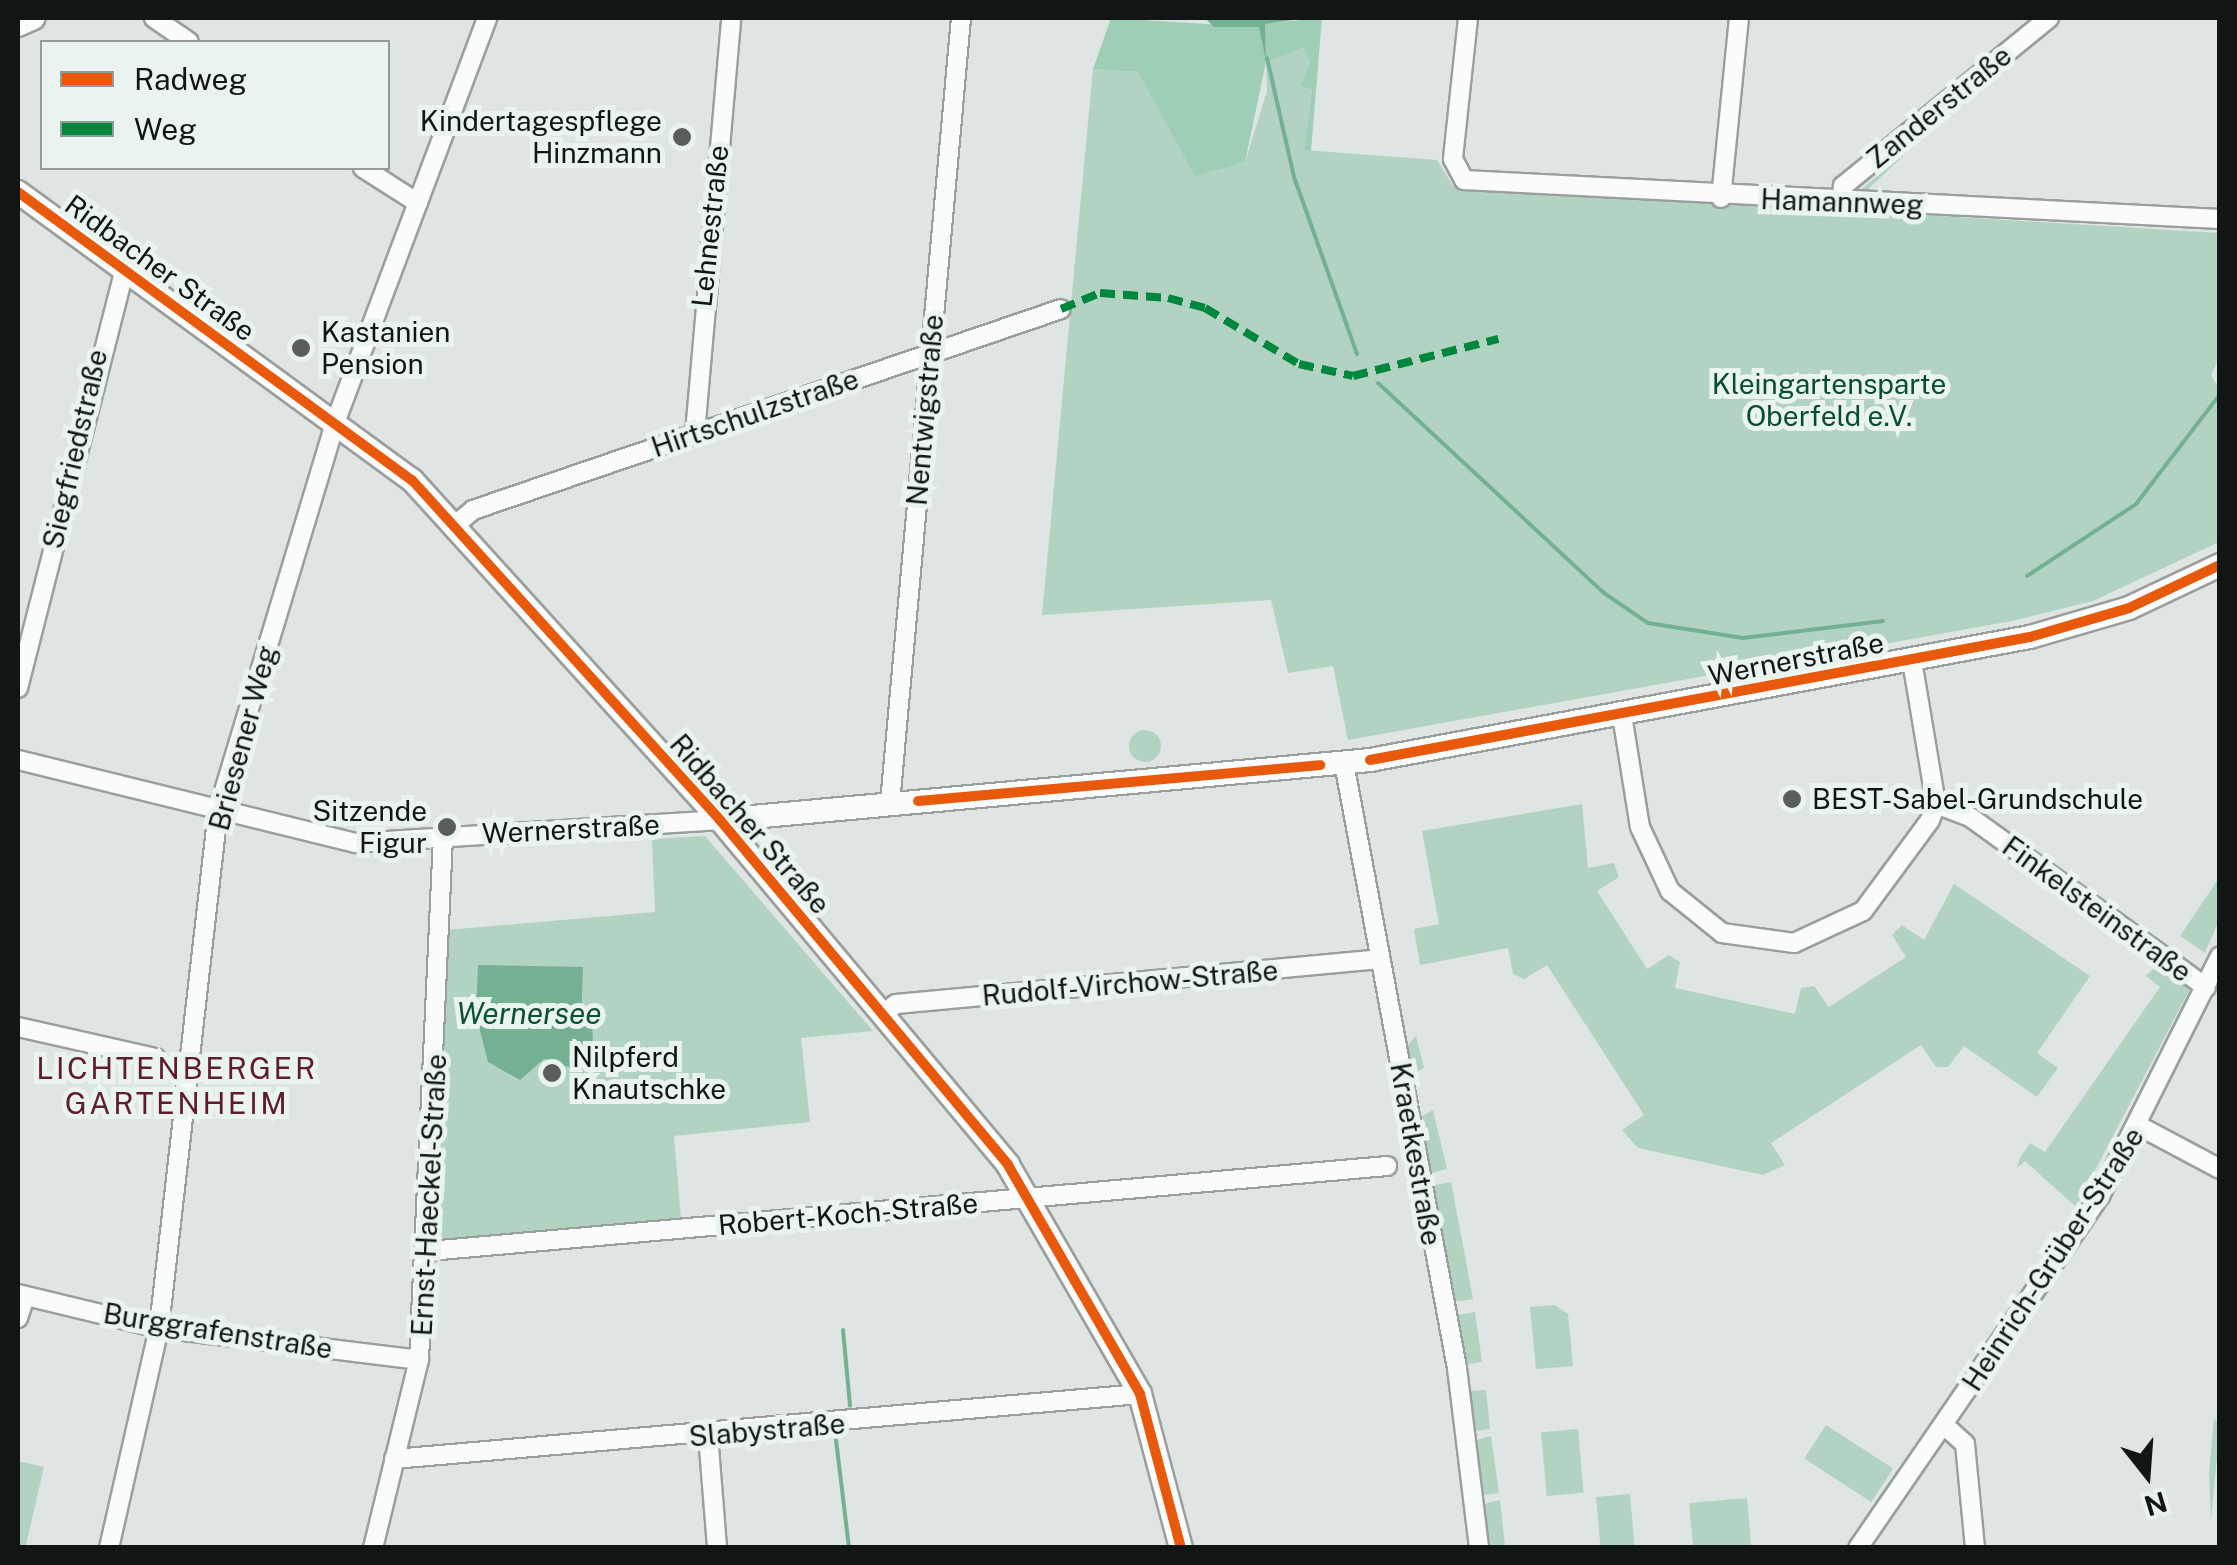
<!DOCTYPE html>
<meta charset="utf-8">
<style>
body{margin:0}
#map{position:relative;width:2237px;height:1565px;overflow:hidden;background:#dfe5e2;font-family:"Public Sans",sans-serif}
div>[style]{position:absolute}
.green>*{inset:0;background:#b2d3c1;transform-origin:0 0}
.round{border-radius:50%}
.forest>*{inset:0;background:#9ecfb6}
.water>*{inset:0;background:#74b193}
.stream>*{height:4px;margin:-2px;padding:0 2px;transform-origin:2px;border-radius:2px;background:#74b193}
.roads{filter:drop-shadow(2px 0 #9a9e9c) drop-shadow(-2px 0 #9a9e9c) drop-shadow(0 2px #9a9e9c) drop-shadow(0 -2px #9a9e9c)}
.street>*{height:18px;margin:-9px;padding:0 9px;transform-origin:9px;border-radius:9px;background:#fafbfb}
.secondary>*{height:22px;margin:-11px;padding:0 11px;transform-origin:11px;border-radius:11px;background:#fafbfb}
.quiet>*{height:8px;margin-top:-4px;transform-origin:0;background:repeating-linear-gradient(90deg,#00873e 0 15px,transparent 0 23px)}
.cycleway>*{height:10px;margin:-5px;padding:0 5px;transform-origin:5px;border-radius:5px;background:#e8590c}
.dots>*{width:28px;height:28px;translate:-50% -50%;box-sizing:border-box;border:5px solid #eaf4ee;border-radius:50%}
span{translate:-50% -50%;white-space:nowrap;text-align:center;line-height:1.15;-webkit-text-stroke:10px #eaf4ee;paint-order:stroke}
.street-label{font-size:28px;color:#111513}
.poi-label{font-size:28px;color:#111513}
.right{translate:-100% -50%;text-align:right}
.left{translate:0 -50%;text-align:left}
.park-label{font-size:28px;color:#084d31}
.water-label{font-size:30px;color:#0d5134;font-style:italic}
.neighbourhood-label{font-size:30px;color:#611c2c;letter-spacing:2.5px}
.frame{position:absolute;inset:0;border:20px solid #111513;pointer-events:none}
.legend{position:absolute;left:40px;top:40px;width:350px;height:130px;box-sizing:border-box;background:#eaf4ee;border:2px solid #939b96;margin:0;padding:12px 18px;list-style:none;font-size:30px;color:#111513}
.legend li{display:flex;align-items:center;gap:20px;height:50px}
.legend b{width:50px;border:2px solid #939b96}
.north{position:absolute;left:2097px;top:1425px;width:100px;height:100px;-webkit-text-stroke:8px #eaf4ee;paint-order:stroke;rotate:163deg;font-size:28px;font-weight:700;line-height:40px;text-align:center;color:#111513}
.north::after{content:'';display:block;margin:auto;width:35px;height:45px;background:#111513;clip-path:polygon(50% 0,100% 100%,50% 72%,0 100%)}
</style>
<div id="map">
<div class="green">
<i style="clip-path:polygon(1303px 48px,1310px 62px,1300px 86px,1312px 88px,1304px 150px,1437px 160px,1453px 186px,2219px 233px,2219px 358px,2211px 375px,2220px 390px,2219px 542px,2093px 601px,2012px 621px,1348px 740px,1333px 666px,1288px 673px,1271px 600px,1042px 615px,1093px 69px,1138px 72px,1245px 162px,1267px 91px,1266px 61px)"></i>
<i style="clip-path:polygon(1945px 117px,1868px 189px,1893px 191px,1887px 197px,1855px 195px)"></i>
<i class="round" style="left:1129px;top:730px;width:32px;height:32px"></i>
<i style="clip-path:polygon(1582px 804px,1588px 868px,1614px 863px,1619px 877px,1597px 891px,1647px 969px,1669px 955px,1680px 962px,1675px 988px,1795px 1014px,1801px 988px,1814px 986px,1829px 1007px,1906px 957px,1892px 935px,1902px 925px,1924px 940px,1954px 884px,2090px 976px,2037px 1053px,2058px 1068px,2037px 1097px,1964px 1046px,1948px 1067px,1936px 1067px,1921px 1045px,1771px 1143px,1785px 1165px,1763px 1175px,1638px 1148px,1622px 1130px,1644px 1115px,1547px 965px,1524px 979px,1513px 974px,1508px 948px,1420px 965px,1414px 929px,1439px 924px,1422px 831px)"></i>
<i style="clip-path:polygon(evenodd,705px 836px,873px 1031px,801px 1038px,810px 1122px,674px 1136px,681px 1219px,448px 1241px,437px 1234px,447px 930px,655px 912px,652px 839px,705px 836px,486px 1038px,592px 1042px,526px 1066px,520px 1079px,488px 1062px,486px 1038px)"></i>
<i style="clip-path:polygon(2219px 878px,2219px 920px,2205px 953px,2180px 936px)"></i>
<i style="clip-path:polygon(2160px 962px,2192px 985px,2076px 1207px,2025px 1161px,2017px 1168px,2020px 1158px,2030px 1143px,2045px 1152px,2160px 987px,2146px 976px)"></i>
<i style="clip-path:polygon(1416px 1036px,1424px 1068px,1413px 1074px,1406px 1047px)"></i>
<i style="clip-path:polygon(1433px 1110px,1447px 1169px,1431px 1173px,1417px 1119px)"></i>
<i style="clip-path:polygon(1451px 1182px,1473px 1299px,1460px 1301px,1451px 1300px,1430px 1186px)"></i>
<i style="clip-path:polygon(1555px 1305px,1568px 1314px,1573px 1366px,1536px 1369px,1530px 1307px)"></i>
<i style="clip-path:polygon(1475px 1312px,1482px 1362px,1468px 1364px,1453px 1316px)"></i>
<i style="clip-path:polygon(1486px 1390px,1490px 1429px,1477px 1431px,1467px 1391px)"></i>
<i style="clip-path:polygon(2214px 1418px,2220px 1426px,2211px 1520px,2209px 1474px)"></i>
<i style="left:1826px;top:1425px;width:80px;height:40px;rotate:33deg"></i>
<i style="left:1578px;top:1429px;width:64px;height:37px;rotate:85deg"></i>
<i style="clip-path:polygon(1491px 1436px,1499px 1493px,1484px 1495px,1473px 1441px)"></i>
<i style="clip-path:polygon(18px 1461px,44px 1467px,26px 1545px,35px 1547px,18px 1547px)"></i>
<i style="left:1630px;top:1494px;width:53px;height:34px;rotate:85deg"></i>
<i style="left:1747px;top:1498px;width:49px;height:58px;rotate:85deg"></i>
<i style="clip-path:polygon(1500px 1500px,1505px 1547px,1486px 1547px,1480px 1505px)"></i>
</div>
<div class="forest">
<i style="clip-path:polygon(1111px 18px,1239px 26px,1322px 18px,1311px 151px,1304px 150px,1312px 89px,1300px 86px,1310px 62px,1303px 48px,1266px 62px,1245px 162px,1195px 176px,1138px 72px,1093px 69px)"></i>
</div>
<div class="water">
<i style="clip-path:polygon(1205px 18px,1300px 18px,1300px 19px,1265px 24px,1266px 61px,1259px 27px,1214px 27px)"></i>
<i style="clip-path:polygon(478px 965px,583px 967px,581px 1021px,592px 1022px,593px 1042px,569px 1057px,571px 1068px,544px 1059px,520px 1080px,488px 1062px,476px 1015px)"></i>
</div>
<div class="stream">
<i style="left:1267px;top:58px;width:122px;rotate:77.2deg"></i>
<i style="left:1294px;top:177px;width:188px;rotate:70.4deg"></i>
<i style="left:1378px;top:383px;width:309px;rotate:42.9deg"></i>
<i style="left:1604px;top:593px;width:53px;rotate:34.3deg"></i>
<i style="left:1648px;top:623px;width:96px;rotate:9deg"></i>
<i style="left:1743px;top:638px;width:141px;rotate:-6.9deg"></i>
<i style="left:2027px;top:576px;width:131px;rotate:-33.4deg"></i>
<i style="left:2136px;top:504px;width:138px;rotate:-52.6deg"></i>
<i style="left:843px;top:1330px;width:76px;rotate:84.7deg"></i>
<i style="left:836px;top:1440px;width:109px;rotate:83.1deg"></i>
</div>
<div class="roads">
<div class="street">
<i style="left:154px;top:18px;width:42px;rotate:34.4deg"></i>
<i style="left:1468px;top:18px;width:142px;rotate:96.1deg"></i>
<i style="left:1453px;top:159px;width:24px;rotate:62deg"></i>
<i style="left:1464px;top:180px;width:757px;rotate:2.95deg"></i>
<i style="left:363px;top:168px;width:65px;rotate:32.5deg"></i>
<i style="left:1721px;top:198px;width:181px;rotate:-84.3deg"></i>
<i style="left:1842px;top:203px;width:17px;rotate:-87deg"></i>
<i style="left:1843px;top:186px;width:266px;rotate:-39.2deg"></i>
<i style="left:695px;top:433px;width:417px;rotate:-85deg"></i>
<i style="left:454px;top:526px;width:25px;rotate:-40deg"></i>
<i style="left:473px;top:510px;width:621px;rotate:-18.87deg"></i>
<i style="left:18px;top:688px;width:430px;rotate:-75.7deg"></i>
<i style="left:1622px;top:715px;width:113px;rotate:80.9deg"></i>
<i style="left:1640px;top:827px;width:71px;rotate:64.9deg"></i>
<i style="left:1670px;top:891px;width:67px;rotate:38.9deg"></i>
<i style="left:1722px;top:933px;width:73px;rotate:7.9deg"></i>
<i style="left:1794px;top:943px;width:76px;rotate:-24.9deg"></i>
<i style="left:1863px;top:911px;width:113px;rotate:-53.6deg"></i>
<i style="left:1930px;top:820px;width:17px;rotate:-69deg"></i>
<i style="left:1936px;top:804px;width:145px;rotate:-99.5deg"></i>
<i style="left:18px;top:760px;width:348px;rotate:13.8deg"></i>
<i style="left:356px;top:843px;width:365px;rotate:-3.6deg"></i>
<i style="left:1344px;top:763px;width:615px;rotate:79.42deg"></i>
<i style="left:1457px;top:1368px;width:181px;rotate:83deg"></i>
<i style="left:890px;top:803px;width:788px;rotate:-84.83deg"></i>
<i style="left:1936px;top:804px;width:36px;rotate:21deg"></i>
<i style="left:1970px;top:817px;width:291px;rotate:35.8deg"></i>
<i style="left:883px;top:1014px;width:16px;rotate:-38deg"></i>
<i style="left:896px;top:1004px;width:486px;rotate:-5.3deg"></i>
<i style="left:18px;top:1027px;width:141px;rotate:12.7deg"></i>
<i style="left:2141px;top:1127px;width:89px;rotate:28deg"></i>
<i style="left:429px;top:1251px;width:962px;rotate:-5.07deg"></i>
<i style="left:18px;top:1294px;width:145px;rotate:13.6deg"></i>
<i style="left:159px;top:1328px;width:262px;rotate:7deg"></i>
<i style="left:18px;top:1318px;width:23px;rotate:-72deg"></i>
<i style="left:1944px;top:1425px;width:28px;rotate:42deg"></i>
<i style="left:1965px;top:1444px;width:104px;rotate:84.5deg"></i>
<i style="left:708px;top:1435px;width:113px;rotate:85.4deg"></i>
<i style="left:394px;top:1459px;width:749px;rotate:-4.98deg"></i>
<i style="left:109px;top:1548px;width:226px;rotate:-77.2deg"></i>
<i style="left:159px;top:1328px;width:520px;rotate:-83.49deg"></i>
<i style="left:218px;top:811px;width:405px;rotate:-73.2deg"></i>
<i style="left:335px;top:423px;width:433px;rotate:-69.4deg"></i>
<i style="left:373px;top:1548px;width:194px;rotate:-76.3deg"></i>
<i style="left:419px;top:1360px;width:524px;rotate:-87.37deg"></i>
<i style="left:1858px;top:1548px;width:429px;rotate:-55.5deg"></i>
<i style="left:2101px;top:1194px;width:266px;rotate:-63.4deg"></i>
</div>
<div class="secondary">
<i style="left:18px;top:25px;width:17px;rotate:-24deg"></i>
<i style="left:18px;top:192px;width:488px;rotate:36.2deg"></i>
<i style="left:412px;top:480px;width:459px;rotate:47.8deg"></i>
<i style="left:720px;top:820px;width:449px;rotate:50.1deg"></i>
<i style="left:1008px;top:1165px;width:264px;rotate:60deg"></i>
<i style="left:1140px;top:1394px;width:159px;rotate:75.1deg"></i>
<i style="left:720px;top:820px;width:653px;rotate:-5.27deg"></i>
<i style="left:1370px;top:760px;width:671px;rotate:-10.56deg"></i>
<i style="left:2030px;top:637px;width:103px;rotate:-16.3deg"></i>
<i style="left:2129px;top:608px;width:101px;rotate:-25.3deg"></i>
</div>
</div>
<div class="quiet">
<i style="left:1061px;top:309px;width:42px;rotate:-22.3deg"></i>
<i style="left:1100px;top:293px;width:68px;rotate:4.2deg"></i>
<i style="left:1168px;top:298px;width:38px;rotate:15deg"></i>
<i style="left:1205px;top:308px;width:109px;rotate:30.8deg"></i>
<i style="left:1299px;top:364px;width:55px;rotate:12.5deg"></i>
<i style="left:1353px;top:376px;width:150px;rotate:-14.3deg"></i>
</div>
<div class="cycleway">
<i style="left:18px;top:192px;width:488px;rotate:36.2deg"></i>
<i style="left:412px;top:480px;width:459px;rotate:47.8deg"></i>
<i style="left:720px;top:820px;width:449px;rotate:50.1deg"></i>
<i style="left:1008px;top:1165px;width:264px;rotate:60deg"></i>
<i style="left:1140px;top:1394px;width:159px;rotate:75.1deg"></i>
<i style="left:1370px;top:760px;width:671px;rotate:-10.56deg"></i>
<i style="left:2030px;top:637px;width:103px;rotate:-16.3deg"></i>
<i style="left:2129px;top:608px;width:101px;rotate:-25.3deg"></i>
<i style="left:918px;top:801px;width:404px;rotate:-5.1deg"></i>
</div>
<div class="dots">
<i style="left:682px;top:137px;background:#595e5b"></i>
<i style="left:301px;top:348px;background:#595e5b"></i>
<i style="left:1792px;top:799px;background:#595e5b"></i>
<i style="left:447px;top:827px;background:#595e5b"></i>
<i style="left:552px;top:1073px;background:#595e5b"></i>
</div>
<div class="street-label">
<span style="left:1939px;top:107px;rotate:-39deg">Zanderstraße</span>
<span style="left:1842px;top:202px;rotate:2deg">Hamannweg</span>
<span style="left:710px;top:226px;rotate:-84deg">Lehnestraße</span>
<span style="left:160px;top:268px;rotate:36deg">Ridbacher Straße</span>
<span style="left:925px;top:410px;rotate:-85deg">Nentwigstraße</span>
<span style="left:755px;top:413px;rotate:-19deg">Hirtschulzstraße</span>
<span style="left:75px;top:449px;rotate:-77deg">Siegfriedstraße</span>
<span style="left:1796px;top:659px;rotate:-11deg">Wernerstraße</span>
<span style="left:243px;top:738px;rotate:-75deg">Briesener Weg</span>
<span style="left:750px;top:824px;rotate:49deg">Ridbacher Straße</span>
<span style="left:571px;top:829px;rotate:-3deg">Wernerstraße</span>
<span style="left:2097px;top:909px;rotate:36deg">Finkelsteinstraße</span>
<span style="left:1130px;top:983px;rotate:-5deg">Rudolf-Virchow-Straße</span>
<span style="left:1416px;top:1154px;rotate:80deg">Kraetkestraße</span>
<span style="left:429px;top:1195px;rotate:-87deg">Ernst-Haeckel-Straße</span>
<span style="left:848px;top:1214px;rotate:-5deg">Robert-Koch-Straße</span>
<span style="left:2053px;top:1259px;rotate:-57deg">Heinrich-Grüber-Straße</span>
<span style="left:218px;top:1331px;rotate:9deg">Burggrafenstraße</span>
<span style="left:767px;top:1430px;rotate:-5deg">Slabystraße</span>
</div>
<div class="poi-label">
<span class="right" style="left:662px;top:137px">Kindertagespflege<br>Hinzmann</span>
<span class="left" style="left:321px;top:348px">Kastanien<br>Pension</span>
<span class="left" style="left:1812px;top:799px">BEST-Sabel-Grundschule</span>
<span class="right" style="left:427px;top:827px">Sitzende<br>Figur</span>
<span class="left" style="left:572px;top:1073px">Nilpferd<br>Knautschke</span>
</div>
<div class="park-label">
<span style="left:1829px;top:400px">Kleingartensparte<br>Oberfeld e.V.</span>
</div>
<div class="water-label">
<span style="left:529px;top:1013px">Wernersee</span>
</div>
<div class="neighbourhood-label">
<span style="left:177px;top:1085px">LICHTENBERGER<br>GARTENHEIM</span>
</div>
<div class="frame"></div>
<ul class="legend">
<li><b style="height:12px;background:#e8590c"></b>Radweg</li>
<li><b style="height:12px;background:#00873e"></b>Weg</li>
</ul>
<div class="north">N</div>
</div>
